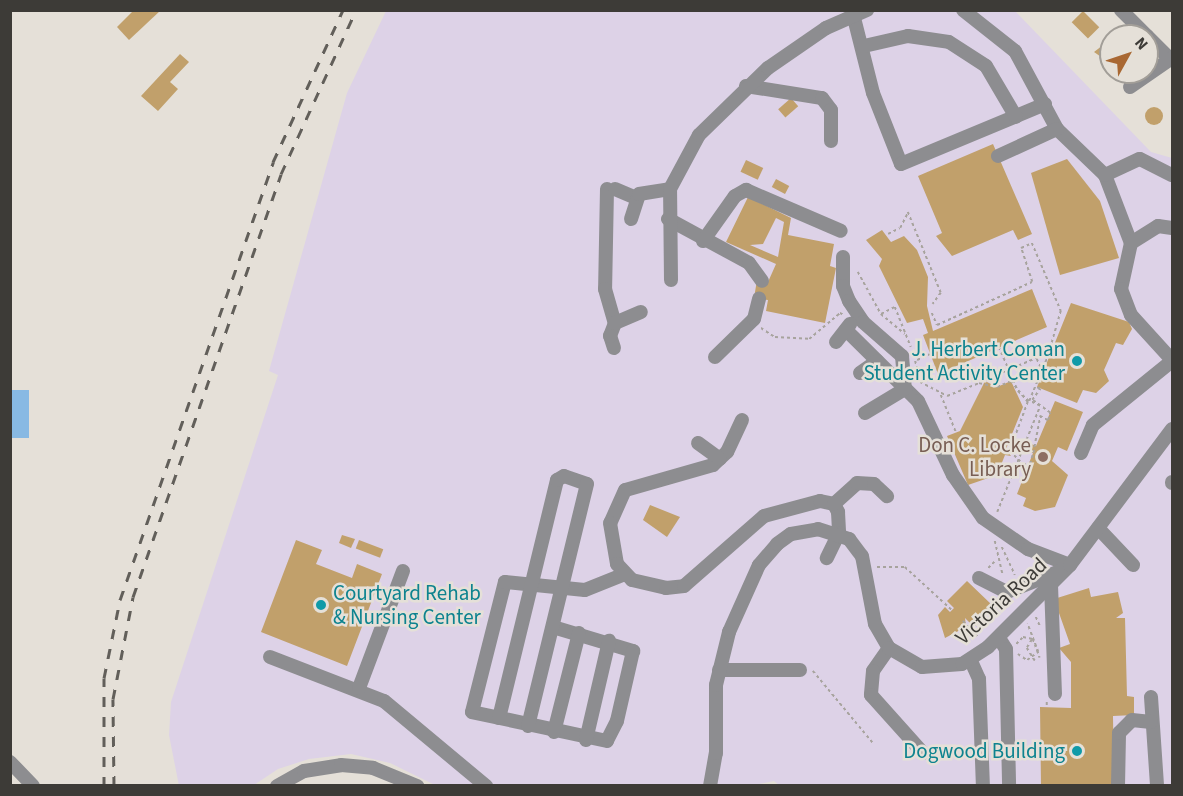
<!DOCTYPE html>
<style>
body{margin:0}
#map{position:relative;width:1183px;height:796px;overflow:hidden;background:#e5e0d8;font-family:"Source Sans 3",sans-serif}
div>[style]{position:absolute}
.education>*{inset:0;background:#ddd2e7}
.water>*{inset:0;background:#88b9e3;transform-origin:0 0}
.building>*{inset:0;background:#c1a06b;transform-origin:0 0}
.round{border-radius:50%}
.path>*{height:1.5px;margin-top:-0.75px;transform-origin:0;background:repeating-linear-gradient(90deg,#a7a39d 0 3px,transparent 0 6px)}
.minor>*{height:14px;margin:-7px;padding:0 7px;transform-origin:7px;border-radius:7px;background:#8d8d90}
.rail>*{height:3px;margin-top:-1.5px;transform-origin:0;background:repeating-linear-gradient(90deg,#625f5a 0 10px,transparent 0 20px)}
.dots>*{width:16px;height:16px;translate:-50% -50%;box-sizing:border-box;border:3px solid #e5e0d8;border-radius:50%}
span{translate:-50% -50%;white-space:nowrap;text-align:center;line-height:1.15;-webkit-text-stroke:5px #e5e0d8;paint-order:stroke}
.culture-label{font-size:21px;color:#0d838f}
.right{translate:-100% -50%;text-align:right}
.left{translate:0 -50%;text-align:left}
.education-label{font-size:21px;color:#785e54}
.street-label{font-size:21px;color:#3d3b37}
.frame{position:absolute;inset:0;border:12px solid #3d3b37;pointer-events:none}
.north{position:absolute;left:1099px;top:24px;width:60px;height:60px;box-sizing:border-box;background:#e5e0d8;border:2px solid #a29e98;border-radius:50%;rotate:50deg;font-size:16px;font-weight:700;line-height:24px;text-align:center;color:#3d3b37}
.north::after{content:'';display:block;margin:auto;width:21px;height:27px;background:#a96833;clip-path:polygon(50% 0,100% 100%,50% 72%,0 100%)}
</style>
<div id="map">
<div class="education">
<i style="clip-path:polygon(386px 11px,1015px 11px,1151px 152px,1172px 158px,1172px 785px,780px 786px,774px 781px,750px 786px,437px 786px,390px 763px,351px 754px,309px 759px,278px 769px,254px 785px,179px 786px,169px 735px,171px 702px,278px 375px,269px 371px,347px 93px)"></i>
</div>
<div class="water">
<i style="left:11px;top:390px;width:18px;height:48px"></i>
</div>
<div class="building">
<i style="clip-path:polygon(134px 10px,161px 10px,129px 40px,117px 27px)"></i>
<i style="left:1083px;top:11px;width:23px;height:16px;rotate:45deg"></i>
<i style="clip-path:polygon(1111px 39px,1111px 72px,1118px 72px,1113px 76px,1104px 64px,1107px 61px,1094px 52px)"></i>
<i style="clip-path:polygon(180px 54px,189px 62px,170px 82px,178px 89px,158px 111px,141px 96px)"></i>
<i style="left:791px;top:98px;width:11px;height:17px;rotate:49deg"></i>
<i class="round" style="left:1145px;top:107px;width:18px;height:18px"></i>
<i style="clip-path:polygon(993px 144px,1032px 234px,1018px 240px,1013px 230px,952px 256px,936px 236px,942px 233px,918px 176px)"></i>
<i style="clip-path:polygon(1067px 159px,1100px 201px,1119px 258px,1060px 275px,1031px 173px)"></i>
<i style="left:746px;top:160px;width:19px;height:13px;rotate:25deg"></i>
<i style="left:776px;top:179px;width:15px;height:9px;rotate:28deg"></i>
<i style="clip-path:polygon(evenodd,748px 197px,791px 218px,788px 235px,834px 244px,830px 266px,836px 268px,825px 323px,766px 311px,768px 300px,754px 298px,757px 280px,768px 282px,776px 264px,726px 242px,748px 197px,776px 218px,784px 222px,778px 257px,750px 245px,763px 244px,776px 218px)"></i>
<i style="clip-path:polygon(882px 230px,891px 242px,904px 236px,917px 250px,928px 277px,927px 306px,933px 331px,1032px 289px,1047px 327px,938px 374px,923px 335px,928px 333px,923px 319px,907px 323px,879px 266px,882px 259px,866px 240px)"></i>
<i style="clip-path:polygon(1071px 303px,1129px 322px,1132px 329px,1123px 345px,1116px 343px,1104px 370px,1109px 381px,1096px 393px,1083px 390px,1077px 403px,1037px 387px)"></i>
<i style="clip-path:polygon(985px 381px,997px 387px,1011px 381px,1023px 407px,1006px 449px,1011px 456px,1005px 455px,997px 475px,968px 485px,947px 436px,960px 431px)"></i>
<i style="clip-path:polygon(1055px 401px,1083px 412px,1067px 451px,1058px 447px,1052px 461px,1068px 475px,1055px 507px,1035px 511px,1023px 506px,1026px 498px,1017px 494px,1033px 453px,1026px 450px,1029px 443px,1036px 446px)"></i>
<i style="clip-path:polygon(650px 505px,680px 517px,667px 537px,643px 520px)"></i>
<i style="clip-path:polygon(342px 535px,355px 539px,351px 548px,339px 543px)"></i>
<i style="clip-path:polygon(296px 540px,322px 550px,316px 564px,352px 578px,357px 564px,382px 574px,347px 666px,261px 632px)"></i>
<i style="left:359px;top:540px;width:26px;height:9px;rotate:21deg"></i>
<i style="clip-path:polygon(967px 581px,992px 605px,972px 625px,965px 618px,966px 627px,945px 638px,938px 615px,945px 607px,950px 612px,954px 608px,947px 601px)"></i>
<i style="clip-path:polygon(1089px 588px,1091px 597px,1118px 592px,1123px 613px,1116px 618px,1125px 618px,1127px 696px,1134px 697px,1134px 715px,1113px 716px,1114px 786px,1041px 786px,1040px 707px,1071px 708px,1071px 662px,1059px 648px,1070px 644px,1054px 599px)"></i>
</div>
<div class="path">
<i style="left:888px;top:234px;width:13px;rotate:-27deg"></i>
<i style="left:900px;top:228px;width:18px;rotate:-63deg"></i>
<i style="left:908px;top:212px;width:87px;rotate:67.8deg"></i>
<i style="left:941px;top:293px;width:14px;rotate:126deg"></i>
<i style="left:858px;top:272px;width:48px;rotate:61.3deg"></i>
<i style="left:881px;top:314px;width:16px;rotate:-27deg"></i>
<i style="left:895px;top:307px;width:43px;rotate:68.2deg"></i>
<i style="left:932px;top:313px;width:13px;rotate:67deg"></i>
<i style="left:937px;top:325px;width:104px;rotate:-24.4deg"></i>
<i style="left:1032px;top:282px;width:36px;rotate:-108deg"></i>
<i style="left:1021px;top:248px;width:12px;rotate:-24deg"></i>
<i style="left:1032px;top:243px;width:74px;rotate:66.9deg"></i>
<i style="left:1061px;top:311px;width:44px;rotate:105.9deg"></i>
<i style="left:1049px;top:353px;width:76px;rotate:156.8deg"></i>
<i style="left:979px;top:383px;width:18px;rotate:13deg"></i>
<i style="left:997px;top:387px;width:15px;rotate:-23deg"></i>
<i style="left:1011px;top:381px;width:27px;rotate:51deg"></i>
<i style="left:1028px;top:402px;width:52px;rotate:110.2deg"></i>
<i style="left:1010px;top:451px;width:18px;rotate:45deg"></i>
<i style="left:1023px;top:464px;width:7px"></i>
<i style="left:1030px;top:464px;width:11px;rotate:-75deg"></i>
<i style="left:1033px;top:453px;width:38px;rotate:-79deg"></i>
<i style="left:1040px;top:416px;width:9px;rotate:27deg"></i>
<i style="left:1048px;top:420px;width:7px;rotate:-74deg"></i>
<i style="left:1050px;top:413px;width:22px;rotate:-144deg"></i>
<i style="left:1032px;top:400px;width:14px;rotate:-54deg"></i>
<i style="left:1040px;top:389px;width:5px;rotate:-158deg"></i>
<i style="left:881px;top:314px;width:31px;rotate:40deg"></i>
<i style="left:761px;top:328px;width:17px;rotate:33deg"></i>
<i style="left:775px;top:337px;width:34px;rotate:3deg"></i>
<i style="left:809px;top:339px;width:40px;rotate:-40deg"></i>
<i style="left:840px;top:313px;width:4px;rotate:27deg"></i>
<i style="left:999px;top:347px;width:48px;rotate:66.6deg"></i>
<i style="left:1018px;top:391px;width:15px;rotate:42deg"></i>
<i style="left:914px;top:355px;width:28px;rotate:77deg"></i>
<i style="left:920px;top:382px;width:30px;rotate:27deg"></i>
<i style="left:947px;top:396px;width:35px;rotate:-22deg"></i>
<i style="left:1037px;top:359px;width:10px;rotate:66deg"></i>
<i style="left:917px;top:360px;width:14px;rotate:-25deg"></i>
<i style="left:941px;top:395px;width:40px;rotate:68deg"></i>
<i style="left:997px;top:512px;width:114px;rotate:-67.9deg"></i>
<i style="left:1040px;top:406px;width:12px;rotate:-156deg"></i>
<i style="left:1029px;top:401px;width:52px;rotate:-67.4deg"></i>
<i style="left:995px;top:541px;width:36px;rotate:77deg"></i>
<i style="left:1002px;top:547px;width:31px;rotate:65deg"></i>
<i style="left:877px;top:567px;width:28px"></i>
<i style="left:905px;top:567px;width:64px;rotate:42.5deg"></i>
<i style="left:988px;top:568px;width:10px;rotate:-45deg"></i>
<i style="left:1036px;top:617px;width:10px;rotate:66deg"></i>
<i style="left:963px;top:621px;width:22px;rotate:47deg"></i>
<i style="left:971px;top:630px;width:41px;rotate:-45deg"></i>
<i style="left:1032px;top:640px;width:9px;rotate:122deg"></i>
<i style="left:1027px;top:648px;width:15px;rotate:58deg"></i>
<i style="left:1016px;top:644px;width:10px;rotate:-45deg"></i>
<i style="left:1023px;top:637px;width:10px;rotate:11deg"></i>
<i style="left:1033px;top:639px;width:20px;rotate:70deg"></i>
<i style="left:1018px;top:654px;width:11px;rotate:34deg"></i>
<i style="left:1027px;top:660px;width:14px;rotate:-36deg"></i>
<i style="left:1038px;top:652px;width:30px;rotate:-111deg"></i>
<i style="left:813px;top:671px;width:94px;rotate:50.2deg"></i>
<i style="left:1047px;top:702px;width:6px;rotate:90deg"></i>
</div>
<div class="minor">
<i style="left:963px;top:10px;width:66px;rotate:38.3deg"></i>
<i style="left:1015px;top:51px;width:89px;rotate:61.7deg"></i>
<i style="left:1057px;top:129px;width:66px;rotate:43.8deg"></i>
<i style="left:1105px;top:175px;width:73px;rotate:69.1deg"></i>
<i style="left:1131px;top:243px;width:47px;rotate:102.3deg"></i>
<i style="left:1121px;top:289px;width:28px;rotate:69deg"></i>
<i style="left:1131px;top:315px;width:61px;rotate:47.7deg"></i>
<i style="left:1121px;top:10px;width:37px;rotate:45deg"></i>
<i style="left:853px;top:14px;width:81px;rotate:75.8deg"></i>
<i style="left:873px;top:93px;width:76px;rotate:68.5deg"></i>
<i style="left:901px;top:164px;width:156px;rotate:-22.6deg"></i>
<i style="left:1147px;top:36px;width:34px;rotate:45deg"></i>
<i style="left:864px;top:46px;width:45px;rotate:-12.8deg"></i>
<i style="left:908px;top:36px;width:41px;rotate:8.3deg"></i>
<i style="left:949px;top:42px;width:44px;rotate:33deg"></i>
<i style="left:986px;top:66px;width:59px;rotate:59.5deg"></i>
<i style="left:746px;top:86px;width:77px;rotate:9deg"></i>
<i style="left:822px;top:98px;width:15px;rotate:53deg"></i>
<i style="left:831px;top:110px;width:31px;rotate:90deg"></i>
<i style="left:1130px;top:87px;width:51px;rotate:-34.6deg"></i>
<i style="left:998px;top:156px;width:65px;rotate:-24.6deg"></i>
<i style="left:1105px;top:175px;width:38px;rotate:-25deg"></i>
<i style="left:1140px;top:159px;width:36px;rotate:27deg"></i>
<i style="left:607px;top:189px;width:100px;rotate:91.1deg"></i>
<i style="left:605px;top:289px;width:35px;rotate:74deg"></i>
<i style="left:615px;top:189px;width:23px;rotate:23deg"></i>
<i style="left:631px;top:219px;width:26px;rotate:-72deg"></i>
<i style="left:639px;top:194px;width:31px;rotate:-9deg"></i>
<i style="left:668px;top:219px;width:92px;rotate:28.5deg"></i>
<i style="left:749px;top:263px;width:22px;rotate:54deg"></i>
<i style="left:703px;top:241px;width:55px;rotate:-54.6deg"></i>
<i style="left:735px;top:196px;width:13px;rotate:-29deg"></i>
<i style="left:746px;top:190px;width:103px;rotate:23.3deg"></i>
<i style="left:1131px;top:243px;width:32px;rotate:-32deg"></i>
<i style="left:1158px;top:226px;width:14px;rotate:8deg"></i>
<i style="left:843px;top:257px;width:29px;rotate:90deg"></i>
<i style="left:843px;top:286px;width:16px;rotate:68deg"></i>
<i style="left:849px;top:301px;width:25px;rotate:56deg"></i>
<i style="left:863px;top:322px;width:52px;rotate:41.1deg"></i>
<i style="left:902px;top:356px;width:33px;rotate:85deg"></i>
<i style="left:671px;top:280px;width:91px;rotate:-90.6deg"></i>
<i style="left:670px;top:189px;width:61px;rotate:-61.8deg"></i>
<i style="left:699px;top:135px;width:96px;rotate:-44.2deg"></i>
<i style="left:768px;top:68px;width:70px;rotate:-34.6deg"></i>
<i style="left:826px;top:28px;width:45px;rotate:-23.7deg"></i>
<i style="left:846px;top:330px;width:101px;rotate:44.6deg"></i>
<i style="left:918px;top:401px;width:82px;rotate:64.7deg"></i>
<i style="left:953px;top:475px;width:52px;rotate:55.1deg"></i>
<i style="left:983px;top:518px;width:55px;rotate:34.6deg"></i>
<i style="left:1028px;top:549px;width:45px;rotate:20.9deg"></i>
<i style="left:836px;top:342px;width:23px;rotate:-52deg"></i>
<i style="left:614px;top:348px;width:13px;rotate:-108deg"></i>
<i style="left:610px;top:336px;width:14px;rotate:-69deg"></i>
<i style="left:615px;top:323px;width:28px;rotate:-23deg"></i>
<i style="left:715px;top:357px;width:54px;rotate:-44.3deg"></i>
<i style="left:754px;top:319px;width:21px;rotate:-76deg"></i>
<i style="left:860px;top:373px;width:21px;rotate:-35deg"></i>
<i style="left:865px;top:413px;width:47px;rotate:-31deg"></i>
<i style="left:742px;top:420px;width:35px;rotate:115deg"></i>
<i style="left:727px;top:452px;width:19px;rotate:137deg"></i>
<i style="left:713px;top:465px;width:91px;rotate:164.1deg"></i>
<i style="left:625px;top:490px;width:36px;rotate:114deg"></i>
<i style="left:610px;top:523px;width:42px;rotate:80.3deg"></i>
<i style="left:617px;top:564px;width:22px;rotate:47deg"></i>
<i style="left:632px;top:580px;width:35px;rotate:13deg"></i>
<i style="left:666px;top:588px;width:18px;rotate:-6deg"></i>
<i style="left:684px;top:586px;width:106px;rotate:-41.2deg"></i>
<i style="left:764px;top:516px;width:58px;rotate:-15deg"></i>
<i style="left:820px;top:501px;width:14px;rotate:12deg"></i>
<i style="left:834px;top:504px;width:9px;rotate:63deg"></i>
<i style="left:838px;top:512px;width:21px;rotate:87deg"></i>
<i style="left:839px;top:533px;width:28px;rotate:116deg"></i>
<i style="left:698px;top:443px;width:27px;rotate:36deg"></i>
<i style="left:1081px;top:453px;width:30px;rotate:-67deg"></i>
<i style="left:1093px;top:425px;width:102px;rotate:-39deg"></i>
<i style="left:1172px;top:483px;width:1px;rotate:-90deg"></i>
<i style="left:834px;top:504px;width:31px;rotate:-42deg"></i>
<i style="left:857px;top:483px;width:17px;rotate:3deg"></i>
<i style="left:874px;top:484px;width:18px;rotate:43deg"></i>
<i style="left:1098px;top:528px;width:51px;rotate:46.6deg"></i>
<i style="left:979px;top:578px;width:31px;rotate:27deg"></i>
<i style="left:1007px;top:592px;width:57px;rotate:-21.6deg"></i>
<i style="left:1051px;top:585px;width:109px;rotate:87.9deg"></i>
<i style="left:553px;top:627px;width:84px;rotate:16.7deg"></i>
<i style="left:633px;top:651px;width:72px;rotate:102.9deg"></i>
<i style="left:617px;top:721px;width:22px;rotate:117deg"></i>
<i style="left:607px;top:741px;width:138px;rotate:-167.9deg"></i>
<i style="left:472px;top:712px;width:134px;rotate:-75.8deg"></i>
<i style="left:505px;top:582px;width:80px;rotate:5.7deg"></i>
<i style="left:585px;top:590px;width:43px;rotate:-21.8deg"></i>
<i style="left:999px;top:638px;width:13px;rotate:58deg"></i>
<i style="left:1006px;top:649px;width:137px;rotate:88.7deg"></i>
<i style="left:889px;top:648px;width:28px;rotate:125deg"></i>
<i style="left:873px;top:671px;width:24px;rotate:95deg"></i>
<i style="left:871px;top:695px;width:78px;rotate:48.1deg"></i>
<i style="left:270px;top:657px;width:122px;rotate:21.1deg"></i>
<i style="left:384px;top:701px;width:133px;rotate:39.8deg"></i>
<i style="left:971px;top:661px;width:20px;rotate:66deg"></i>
<i style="left:979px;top:679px;width:107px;rotate:87.9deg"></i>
<i style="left:719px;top:670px;width:81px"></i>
<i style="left:359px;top:688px;width:125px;rotate:-69.4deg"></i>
<i style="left:1151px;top:697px;width:89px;rotate:86.1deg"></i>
<i style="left:499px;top:718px;width:245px;rotate:-76.3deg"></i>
<i style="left:557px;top:480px;width:8px;rotate:-30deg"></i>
<i style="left:564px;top:476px;width:24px;rotate:19deg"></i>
<i style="left:587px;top:484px;width:249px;rotate:103.7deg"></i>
<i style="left:554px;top:732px;width:102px;rotate:-75.8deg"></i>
<i style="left:586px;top:740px;width:102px;rotate:-76.9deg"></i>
<i style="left:10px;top:762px;width:33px;rotate:46deg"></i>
<i style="left:277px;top:786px;width:31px;rotate:-29deg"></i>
<i style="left:304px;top:771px;width:37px;rotate:-9deg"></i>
<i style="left:341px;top:765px;width:32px;rotate:5deg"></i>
<i style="left:373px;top:768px;width:48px;rotate:22.2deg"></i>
<i style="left:710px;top:786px;width:34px;rotate:-80deg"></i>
<i style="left:716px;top:753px;width:68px;rotate:-90deg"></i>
<i style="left:716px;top:685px;width:55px;rotate:-76.2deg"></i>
<i style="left:729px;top:632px;width:73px;rotate:-65.9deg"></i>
<i style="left:759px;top:565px;width:28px;rotate:-49deg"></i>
<i style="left:777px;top:544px;width:17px;rotate:-36deg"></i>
<i style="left:791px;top:534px;width:27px;rotate:-10deg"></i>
<i style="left:818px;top:529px;width:33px;rotate:18deg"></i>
<i style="left:849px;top:539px;width:21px;rotate:53deg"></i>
<i style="left:862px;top:556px;width:69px;rotate:79.2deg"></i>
<i style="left:875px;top:624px;width:28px;rotate:60deg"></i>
<i style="left:889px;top:648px;width:38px;rotate:30deg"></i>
<i style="left:922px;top:667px;width:40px;rotate:-4.3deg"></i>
<i style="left:962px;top:664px;width:31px;rotate:-33deg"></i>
<i style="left:988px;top:647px;width:116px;rotate:-45deg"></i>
<i style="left:1070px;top:565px;width:170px;rotate:-53.1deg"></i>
<i style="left:1118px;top:786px;width:53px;rotate:-88.9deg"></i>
<i style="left:1119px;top:733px;width:18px;rotate:-45deg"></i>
<i style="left:1132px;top:720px;width:19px;rotate:6deg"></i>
</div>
<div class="rail">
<i style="left:104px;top:786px;width:108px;rotate:-90deg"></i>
<i style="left:104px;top:678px;width:80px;rotate:-78.4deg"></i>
<i style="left:120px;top:600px;width:464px;rotate:-70.7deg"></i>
<i style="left:273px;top:162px;width:167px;rotate:-65.3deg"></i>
<i style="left:114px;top:786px;width:87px;rotate:-90.7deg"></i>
<i style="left:113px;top:699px;width:104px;rotate:-78.9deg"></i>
<i style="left:133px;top:597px;width:448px;rotate:-70.7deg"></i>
<i style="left:281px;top:174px;width:180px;rotate:-65.4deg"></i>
</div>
<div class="dots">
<i style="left:1077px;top:361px;background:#0f9aa8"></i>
<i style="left:1043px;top:457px;background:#8d6e63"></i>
<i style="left:321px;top:605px;background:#0f9aa8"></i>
<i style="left:1077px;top:751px;background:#0f9aa8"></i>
</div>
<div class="culture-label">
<span class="right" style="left:1065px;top:361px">J. Herbert Coman<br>Student Activity Center</span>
<span class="left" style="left:333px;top:605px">Courtyard Rehab<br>&amp; Nursing Center</span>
<span class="right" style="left:1065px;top:751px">Dogwood Building</span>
</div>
<div class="education-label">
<span class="right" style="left:1031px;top:457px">Don C. Locke<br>Library</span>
</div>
<div class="street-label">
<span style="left:1001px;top:601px;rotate:-43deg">Victoria Road</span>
</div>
<div class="frame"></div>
<div class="north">N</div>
</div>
